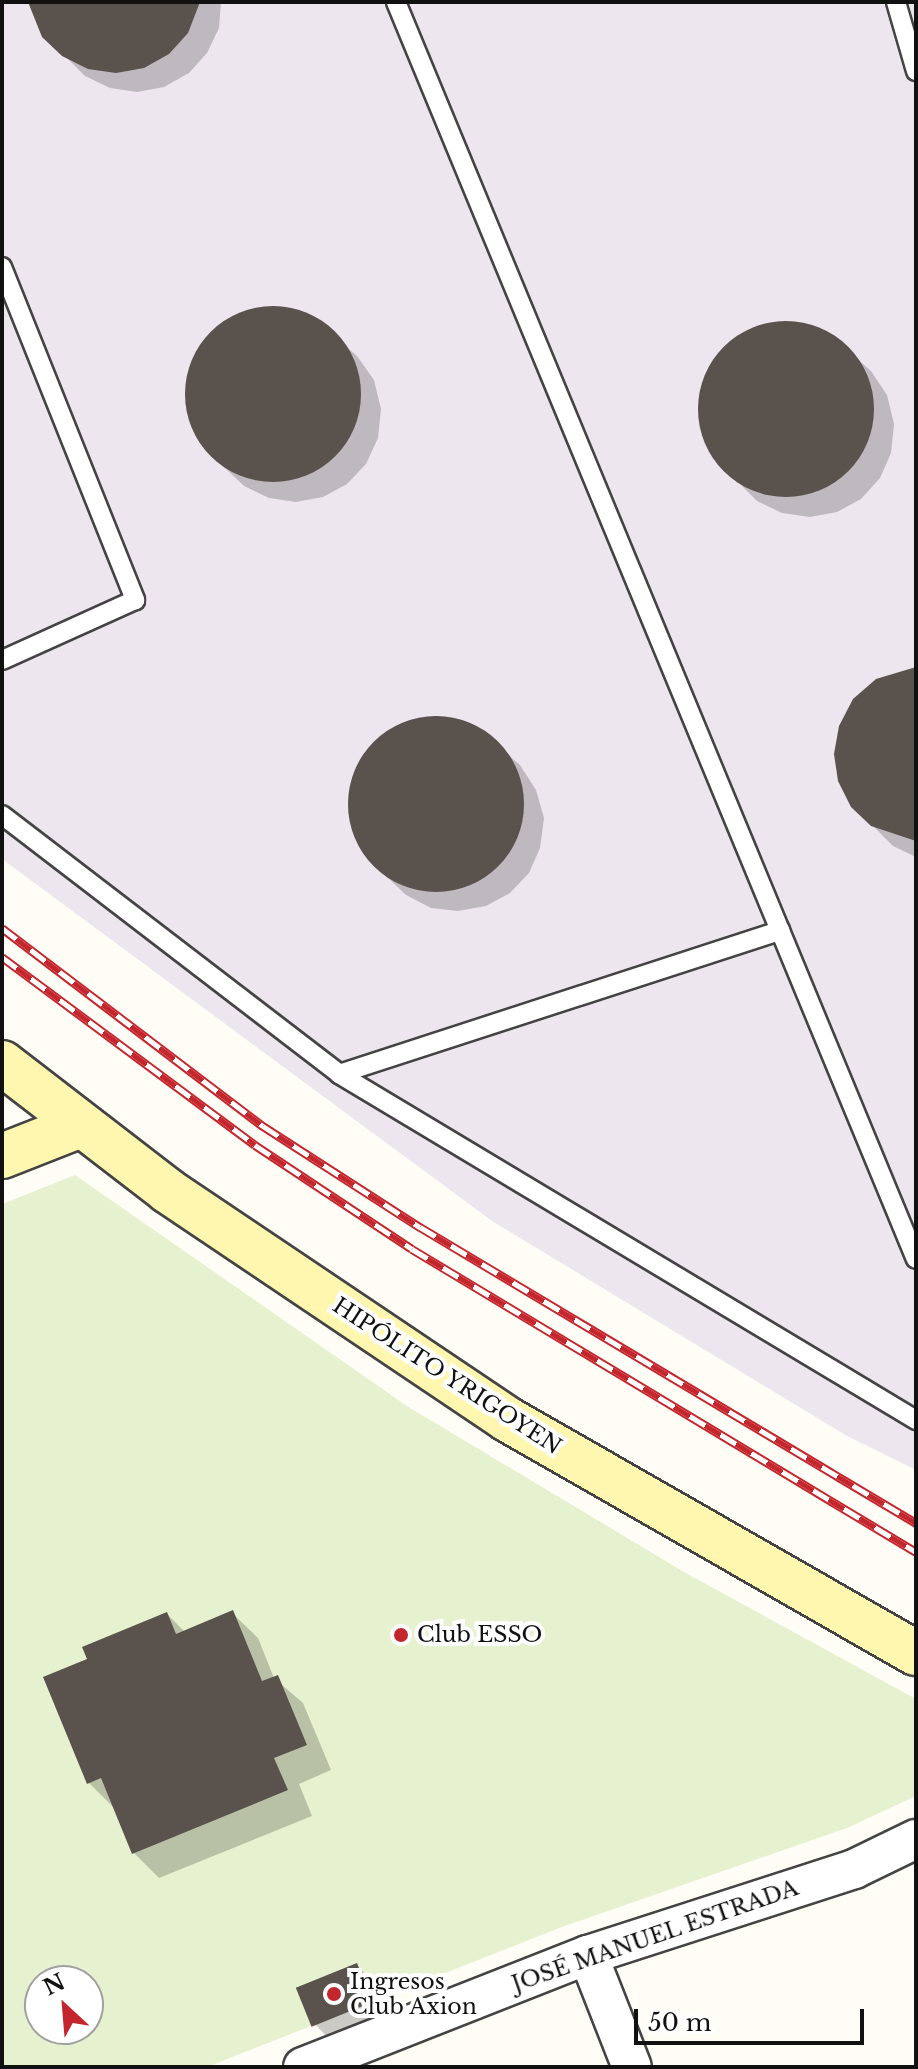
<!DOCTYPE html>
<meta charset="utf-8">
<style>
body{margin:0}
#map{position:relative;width:918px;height:2069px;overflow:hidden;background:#fffdf5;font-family:"Libre Baskerville",serif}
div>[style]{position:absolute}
.industrial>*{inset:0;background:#eee6ef}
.pitch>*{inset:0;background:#e6f2cf}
.shadow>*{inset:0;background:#0003}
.building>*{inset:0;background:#5a524d;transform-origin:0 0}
.round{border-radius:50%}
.roads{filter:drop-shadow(2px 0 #444) drop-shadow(-2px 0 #444) drop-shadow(0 2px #444) drop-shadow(0 -2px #444)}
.lane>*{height:18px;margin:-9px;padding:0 9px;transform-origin:9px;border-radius:9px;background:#fff}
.street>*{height:38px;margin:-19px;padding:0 19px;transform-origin:19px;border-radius:19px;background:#fff}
.secondary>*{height:44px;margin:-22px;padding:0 22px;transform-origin:22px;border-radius:22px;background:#fff6b0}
.rail>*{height:9px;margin-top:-4.5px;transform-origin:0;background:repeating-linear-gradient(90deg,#fff 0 18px,#c4262e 0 36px);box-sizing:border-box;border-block:2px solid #c4262e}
.dots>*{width:22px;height:22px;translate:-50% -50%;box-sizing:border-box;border:4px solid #fff;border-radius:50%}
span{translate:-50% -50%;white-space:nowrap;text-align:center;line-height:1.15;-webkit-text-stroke:8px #fff;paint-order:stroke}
.street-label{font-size:22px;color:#111}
.poi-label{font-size:22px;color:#111}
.left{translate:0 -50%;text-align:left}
.frame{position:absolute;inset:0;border:4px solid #111;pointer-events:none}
.north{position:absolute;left:24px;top:1965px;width:80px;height:80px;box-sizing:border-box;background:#fff;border:2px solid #a0a0a0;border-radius:50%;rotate:334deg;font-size:22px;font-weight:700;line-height:32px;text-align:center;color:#111}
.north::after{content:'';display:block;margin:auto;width:28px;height:36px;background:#c4262e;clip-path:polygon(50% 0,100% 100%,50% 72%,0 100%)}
.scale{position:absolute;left:634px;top:2009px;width:230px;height:36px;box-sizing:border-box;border:4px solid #111;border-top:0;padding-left:10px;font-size:24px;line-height:28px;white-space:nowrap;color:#111;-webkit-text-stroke:6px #fff;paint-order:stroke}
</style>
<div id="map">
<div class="industrial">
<i style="clip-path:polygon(2px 2px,916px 2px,916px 1470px,847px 1436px,492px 1221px,2px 859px)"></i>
</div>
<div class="pitch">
<i style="clip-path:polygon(evenodd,75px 1175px,407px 1406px,684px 1572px,916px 1699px,916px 1796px,847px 1828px,562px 1927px,207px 2067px,2px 2067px,2px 1204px,75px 1175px,40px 1981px,88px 1981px,88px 2029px,40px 2029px,40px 1981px)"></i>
</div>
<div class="shadow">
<i style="clip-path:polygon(31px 2px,221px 2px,219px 28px,207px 53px,189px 73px,164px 87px,137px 92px,110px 88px,85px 76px,44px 35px)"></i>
<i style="clip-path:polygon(284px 308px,312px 317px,357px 356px,374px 380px,381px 409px,378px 438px,366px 464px,347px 484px,323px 497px,296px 502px,269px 498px,244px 486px,224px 467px,203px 445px,190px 421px,186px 394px,191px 367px,205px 341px,227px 321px,255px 310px)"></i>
<i style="clip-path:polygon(798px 323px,826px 332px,871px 371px,887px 395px,894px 424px,891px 453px,880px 478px,861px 499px,837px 512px,810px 517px,782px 513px,757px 501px,738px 482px,717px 460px,704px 435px,700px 409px,704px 381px,719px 355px,740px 336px,768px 325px)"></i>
<i style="clip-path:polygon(916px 669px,916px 857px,893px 846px,852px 805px,877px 681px)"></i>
<i style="clip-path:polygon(447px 718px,475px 727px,520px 765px,536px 790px,544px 818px,540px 848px,529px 873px,510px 893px,486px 906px,458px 911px,431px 908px,406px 895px,386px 876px,365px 855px,353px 830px,349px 803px,354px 776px,368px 750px,390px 730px,417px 719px)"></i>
<i style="clip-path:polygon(232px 1613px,258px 1638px,274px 1678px,303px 1703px,331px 1770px,299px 1784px,312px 1816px,159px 1878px,134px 1853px,114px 1808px,89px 1783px,90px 1660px,167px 1614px,185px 1632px)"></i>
<i style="clip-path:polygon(356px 1965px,370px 1978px,385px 2015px,328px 2038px,315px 2024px)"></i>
</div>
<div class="building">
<i style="clip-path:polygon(28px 2px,200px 2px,188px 33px,169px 54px,144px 68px,116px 73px,88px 69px,62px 56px,42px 37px)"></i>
<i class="round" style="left:185px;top:306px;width:176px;height:176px"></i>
<i class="round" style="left:698px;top:321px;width:176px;height:176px"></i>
<i style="clip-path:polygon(916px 667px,916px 841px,871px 826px,851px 807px,838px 781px,834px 754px,839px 726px,853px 699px,876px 679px)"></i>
<i class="round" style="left:348px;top:716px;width:176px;height:176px"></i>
<i style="clip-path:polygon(233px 1610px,262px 1681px,278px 1675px,307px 1745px,274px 1758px,288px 1790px,132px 1854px,101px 1778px,87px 1784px,43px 1677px,87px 1659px,82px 1647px,167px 1612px,176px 1634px)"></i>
<i style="left:357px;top:1963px;width:42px;height:66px;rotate:68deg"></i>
</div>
<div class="roads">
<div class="lane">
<i style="left:396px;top:2px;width:1360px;rotate:67.53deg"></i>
<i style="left:896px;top:2px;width:72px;rotate:73.8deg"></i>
<i style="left:2px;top:267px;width:359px;rotate:68.2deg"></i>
<i style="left:135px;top:600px;width:146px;rotate:155.7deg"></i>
<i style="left:2px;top:815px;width:425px;rotate:37.5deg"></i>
<i style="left:339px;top:1074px;width:673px;rotate:30.95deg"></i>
<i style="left:339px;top:1074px;width:464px;rotate:-18deg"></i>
</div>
<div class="street">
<i style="left:588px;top:1955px;width:120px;rotate:68.6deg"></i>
<i style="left:303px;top:2067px;width:306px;rotate:-21.5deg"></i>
<i style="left:588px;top:1955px;width:280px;rotate:-17.9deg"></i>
<i style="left:854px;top:1869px;width:69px;rotate:-25.8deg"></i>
</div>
<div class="secondary">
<i style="left:2px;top:1063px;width:210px;rotate:37.6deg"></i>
<i style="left:168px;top:1191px;width:409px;rotate:33.9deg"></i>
<i style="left:507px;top:1419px;width:471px;rotate:29.8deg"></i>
<i style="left:2px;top:1156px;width:82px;rotate:-21.5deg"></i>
</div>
</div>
<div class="rail">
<i style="left:2px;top:928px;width:328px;rotate:37.2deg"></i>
<i style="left:263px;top:1126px;width:187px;rotate:32.8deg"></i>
<i style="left:420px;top:1227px;width:578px;rotate:30.83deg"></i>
<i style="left:2px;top:957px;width:315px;rotate:36.6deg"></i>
<i style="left:255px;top:1145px;width:188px;rotate:33.5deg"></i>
<i style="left:412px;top:1249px;width:588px;rotate:31.01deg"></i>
</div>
<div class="dots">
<i style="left:401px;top:1635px;background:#c4262e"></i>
<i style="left:334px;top:1994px;background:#c4262e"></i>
</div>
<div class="street-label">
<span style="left:447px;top:1376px;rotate:33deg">HIPÓLITO YRIGOYEN</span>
<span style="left:655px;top:1936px;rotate:-19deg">JOSÉ MANUEL ESTRADA</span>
</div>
<div class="poi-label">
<span class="left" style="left:417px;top:1635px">Club ESSO</span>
<span class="left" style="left:350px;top:1994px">Ingresos<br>Club Axion</span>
</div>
<div class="frame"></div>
<div class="north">N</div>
<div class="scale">50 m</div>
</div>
